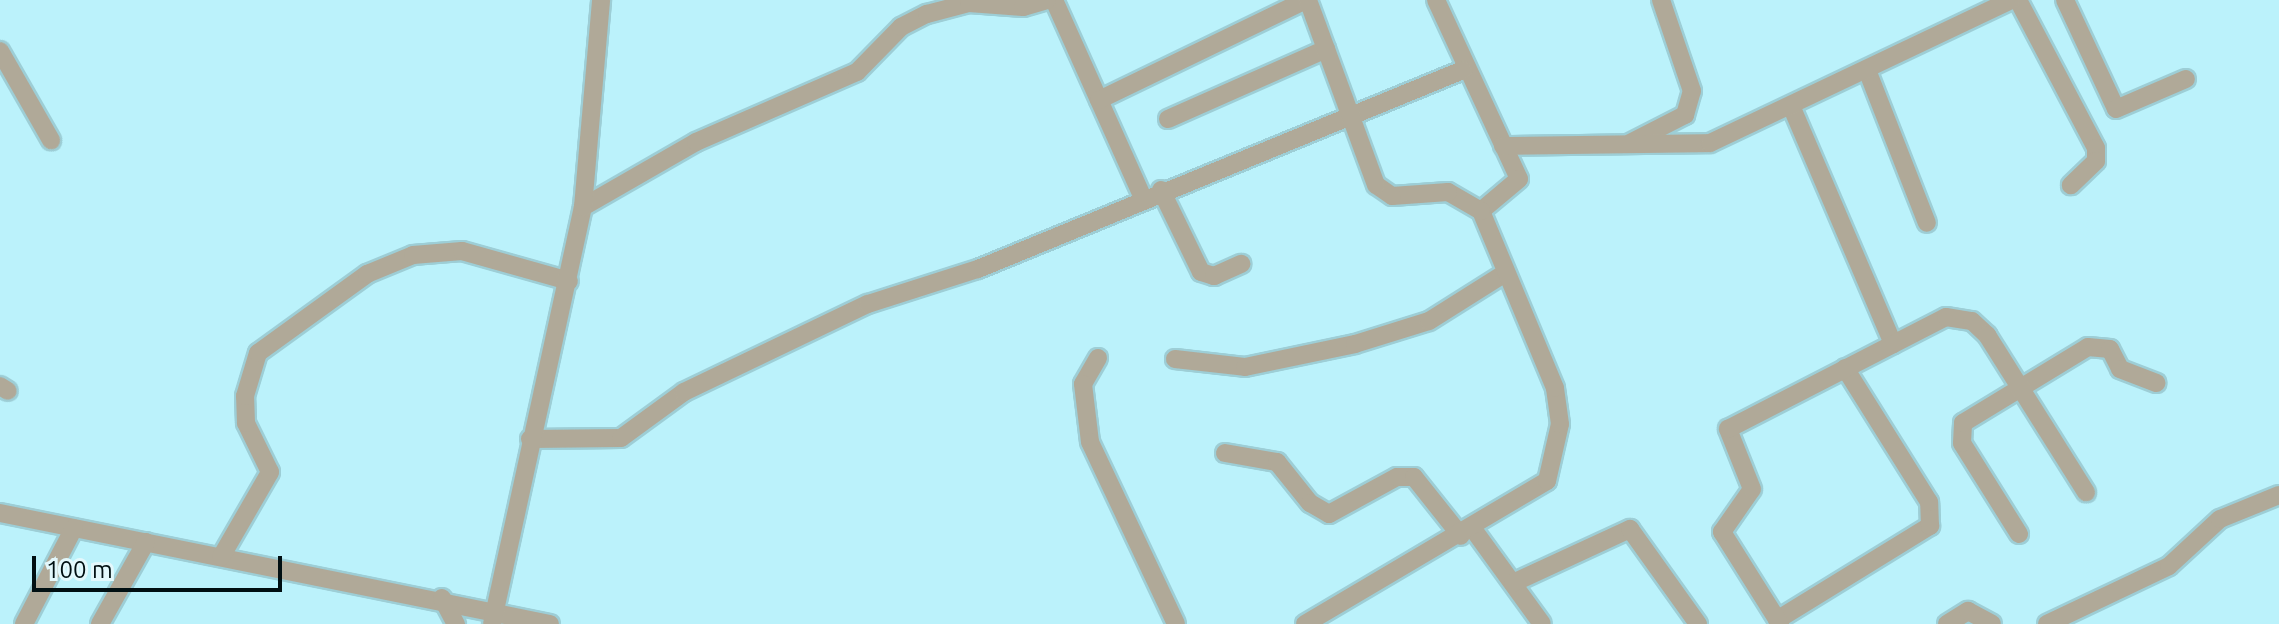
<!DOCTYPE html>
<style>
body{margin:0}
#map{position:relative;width:2279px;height:624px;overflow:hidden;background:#bbf2fb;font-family:Ubuntu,sans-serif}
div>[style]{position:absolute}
.roads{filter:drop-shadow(2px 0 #9dced6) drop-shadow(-2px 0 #9dced6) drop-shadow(0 2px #9dced6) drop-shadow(0 -2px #9dced6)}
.minor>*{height:18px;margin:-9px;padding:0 9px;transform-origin:9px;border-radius:9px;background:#b0a998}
span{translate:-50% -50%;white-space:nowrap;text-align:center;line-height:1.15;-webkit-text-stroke:7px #e3f8fc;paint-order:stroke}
.scale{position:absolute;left:32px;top:556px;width:250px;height:36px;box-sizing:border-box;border:4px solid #000f12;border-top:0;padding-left:10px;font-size:24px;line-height:28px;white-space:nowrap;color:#000f12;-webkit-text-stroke:6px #e3f8fc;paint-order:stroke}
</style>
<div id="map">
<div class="roads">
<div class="minor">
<i style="left:1054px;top:0;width:217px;rotate:65.8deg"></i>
<i style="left:1436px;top:0;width:197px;rotate:65.1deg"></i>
<i style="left:1519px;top:179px;width:50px;rotate:139.9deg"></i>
<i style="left:2018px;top:0;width:167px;rotate:62.2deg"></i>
<i style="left:2096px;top:148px;width:13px;rotate:90deg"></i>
<i style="left:2096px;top:161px;width:35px;rotate:136deg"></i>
<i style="left:2065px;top:0;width:120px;rotate:64.9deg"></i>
<i style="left:2116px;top:109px;width:76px;rotate:-23.2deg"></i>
<i style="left:0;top:51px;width:103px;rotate:60.2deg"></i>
<i style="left:1867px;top:70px;width:164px;rotate:68.6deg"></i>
<i style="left:1099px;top:100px;width:230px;rotate:-25.8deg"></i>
<i style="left:1792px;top:108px;width:257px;rotate:66.8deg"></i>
<i style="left:1168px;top:119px;width:173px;rotate:-23.9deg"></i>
<i style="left:1630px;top:143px;width:62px;rotate:-27deg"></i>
<i style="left:1685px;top:115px;width:25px;rotate:-74deg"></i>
<i style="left:1692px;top:91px;width:96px;rotate:-108.8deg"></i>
<i style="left:1503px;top:146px;width:207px;rotate:-0.8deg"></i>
<i style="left:1710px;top:143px;width:333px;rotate:-25.4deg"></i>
<i style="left:1161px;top:190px;width:91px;rotate:64deg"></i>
<i style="left:1201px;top:272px;width:14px;rotate:17deg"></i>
<i style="left:1214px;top:276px;width:30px;rotate:-24deg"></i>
<i style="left:583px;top:207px;width:130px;rotate:-29.9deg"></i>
<i style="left:696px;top:142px;width:176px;rotate:-23.5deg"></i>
<i style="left:857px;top:72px;width:63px;rotate:-45.6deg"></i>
<i style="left:901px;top:27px;width:29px;rotate:-27deg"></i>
<i style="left:927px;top:14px;width:43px;rotate:-14.7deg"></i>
<i style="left:969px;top:3px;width:54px;rotate:4.2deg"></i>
<i style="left:1023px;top:7px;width:25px;rotate:-16deg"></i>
<i style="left:1098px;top:358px;width:30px;rotate:120deg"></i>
<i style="left:1083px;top:384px;width:58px;rotate:83.1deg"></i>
<i style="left:1090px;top:442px;width:201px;rotate:64.7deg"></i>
<i style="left:1175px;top:359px;width:70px;rotate:6.5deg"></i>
<i style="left:1245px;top:367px;width:112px;rotate:-11.8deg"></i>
<i style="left:1355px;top:344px;width:77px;rotate:-17.3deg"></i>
<i style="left:1429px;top:321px;width:86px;rotate:-32.2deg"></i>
<i style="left:0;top:386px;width:9px;rotate:32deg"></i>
<i style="left:530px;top:439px;width:91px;rotate:-0.6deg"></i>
<i style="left:621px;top:438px;width:78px;rotate:-36.1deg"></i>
<i style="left:684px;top:392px;width:204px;rotate:-25.6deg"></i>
<i style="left:868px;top:304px;width:115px;rotate:-17.7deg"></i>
<i style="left:978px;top:269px;width:524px;rotate:-22.31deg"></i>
<i style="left:1225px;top:453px;width:53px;rotate:9.8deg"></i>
<i style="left:1277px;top:462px;width:53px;rotate:51.2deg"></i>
<i style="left:1310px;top:503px;width:22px;rotate:30deg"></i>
<i style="left:1329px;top:514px;width:77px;rotate:-28.6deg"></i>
<i style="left:1397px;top:477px;width:17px"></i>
<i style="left:1414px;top:477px;width:75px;rotate:51.5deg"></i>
<i style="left:0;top:513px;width:561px;rotate:11.41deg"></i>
<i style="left:1473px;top:529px;width:117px;rotate:54deg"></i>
<i style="left:2019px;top:534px;width:107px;rotate:-122.1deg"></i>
<i style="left:1962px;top:443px;width:20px;rotate:-87deg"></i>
<i style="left:1963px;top:423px;width:146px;rotate:-31.3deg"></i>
<i style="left:2088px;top:347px;width:22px;rotate:5deg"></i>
<i style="left:2110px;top:349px;width:22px;rotate:63deg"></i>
<i style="left:2120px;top:369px;width:39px;rotate:21deg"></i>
<i style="left:221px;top:557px;width:98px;rotate:-60deg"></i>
<i style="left:270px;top:472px;width:55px;rotate:-116.1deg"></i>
<i style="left:246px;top:423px;width:27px;rotate:-92deg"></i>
<i style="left:245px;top:396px;width:45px;rotate:-73.2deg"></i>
<i style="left:258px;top:353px;width:135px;rotate:-35.9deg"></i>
<i style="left:367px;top:274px;width:50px;rotate:-22.4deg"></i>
<i style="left:413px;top:255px;width:49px;rotate:-4.7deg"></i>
<i style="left:462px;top:251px;width:111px;rotate:15.7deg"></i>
<i style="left:1513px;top:583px;width:129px;rotate:-24.8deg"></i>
<i style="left:1630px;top:529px;width:117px;rotate:54.4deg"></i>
<i style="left:442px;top:598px;width:30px;rotate:62deg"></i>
<i style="left:1777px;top:620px;width:180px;rotate:-31.6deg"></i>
<i style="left:1930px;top:526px;width:24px;rotate:-92deg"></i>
<i style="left:1929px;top:502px;width:158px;rotate:-122.1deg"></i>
<i style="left:24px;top:624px;width:108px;rotate:-62.5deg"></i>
<i style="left:100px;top:624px;width:94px;rotate:-60.7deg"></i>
<i style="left:492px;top:624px;width:427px;rotate:-77.7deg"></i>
<i style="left:583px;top:207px;width:208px;rotate:-85deg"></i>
<i style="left:1305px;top:624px;width:281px;rotate:-30.6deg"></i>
<i style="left:1547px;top:481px;width:58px;rotate:-77.2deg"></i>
<i style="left:1560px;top:424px;width:36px;rotate:-98deg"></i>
<i style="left:1555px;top:388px;width:192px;rotate:-112.7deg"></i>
<i style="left:1481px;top:211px;width:38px;rotate:-150deg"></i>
<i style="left:1448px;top:192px;width:56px;rotate:175.9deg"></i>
<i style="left:1392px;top:196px;width:19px;rotate:-145deg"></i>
<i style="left:1376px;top:185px;width:197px;rotate:-110.2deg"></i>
<i style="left:1780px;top:624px;width:109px;rotate:-122.2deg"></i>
<i style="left:1722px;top:532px;width:52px;rotate:-55.1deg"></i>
<i style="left:1752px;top:489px;width:65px;rotate:-111.8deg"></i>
<i style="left:1728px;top:429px;width:245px;rotate:-27.2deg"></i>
<i style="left:1946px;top:317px;width:26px;rotate:9deg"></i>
<i style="left:1972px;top:321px;width:21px;rotate:43deg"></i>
<i style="left:1987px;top:335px;width:186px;rotate:57.8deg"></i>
<i style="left:1947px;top:624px;width:25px;rotate:-32deg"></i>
<i style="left:1968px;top:611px;width:27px;rotate:28deg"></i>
<i style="left:2047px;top:624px;width:135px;rotate:-25.4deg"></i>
<i style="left:2169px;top:566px;width:69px;rotate:-42.7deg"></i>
<i style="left:2220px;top:519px;width:64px;rotate:-22.1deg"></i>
</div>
</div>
<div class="scale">100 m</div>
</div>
